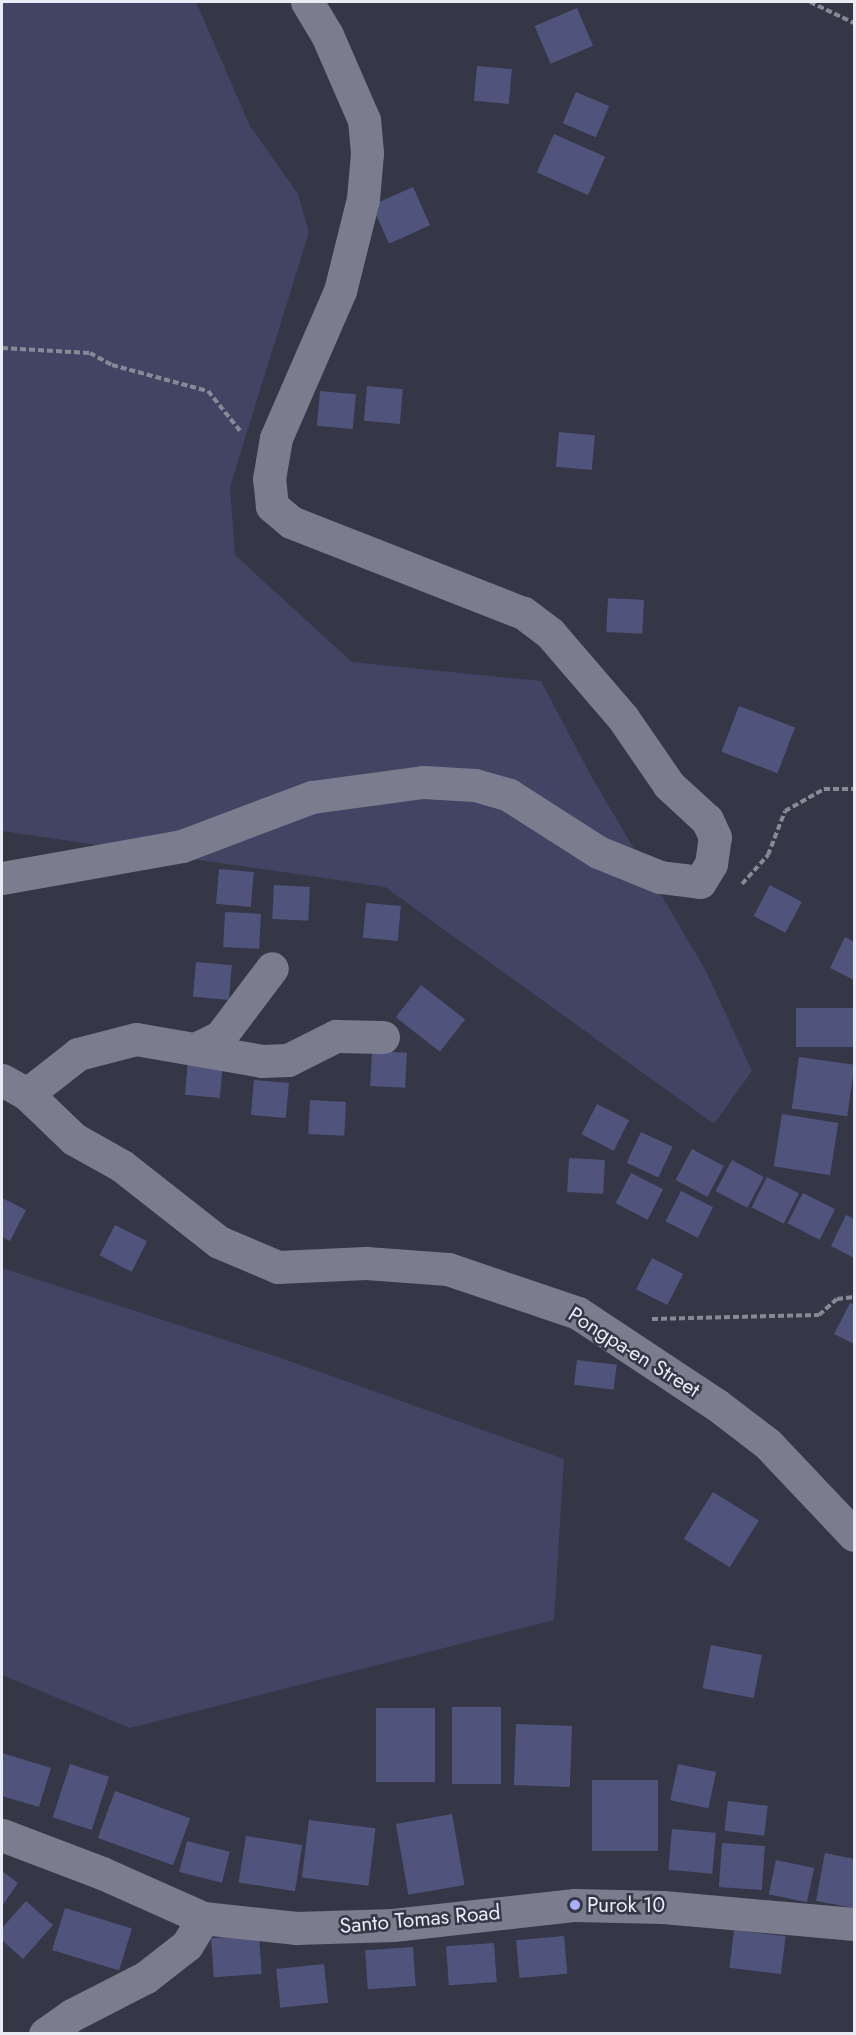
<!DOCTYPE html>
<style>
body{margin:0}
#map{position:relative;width:856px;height:2035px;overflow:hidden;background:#353646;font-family:Jost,sans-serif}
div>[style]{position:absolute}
.green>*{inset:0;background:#414463}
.building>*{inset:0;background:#50547d;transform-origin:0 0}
.path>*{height:4px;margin-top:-2px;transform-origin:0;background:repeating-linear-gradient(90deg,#888996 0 6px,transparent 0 9px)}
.minor>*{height:33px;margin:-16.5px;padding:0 16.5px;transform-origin:16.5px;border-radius:16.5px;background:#7b7d8f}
.tertiary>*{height:33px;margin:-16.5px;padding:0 16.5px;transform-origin:16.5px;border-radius:16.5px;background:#7b7d8f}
.dots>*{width:16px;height:16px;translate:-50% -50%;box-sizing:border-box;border:3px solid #353646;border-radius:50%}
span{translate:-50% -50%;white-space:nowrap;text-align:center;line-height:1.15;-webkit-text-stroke:5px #353646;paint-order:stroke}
.street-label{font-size:21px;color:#eaecf5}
.poi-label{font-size:21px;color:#eaecf5}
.left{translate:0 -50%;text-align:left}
.frame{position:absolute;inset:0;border:3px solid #eaecf5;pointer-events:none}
</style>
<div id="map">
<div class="green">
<i style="clip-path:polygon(2px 2px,196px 2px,250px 126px,298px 194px,309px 232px,230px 487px,235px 555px,352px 662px,541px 681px,590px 774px,706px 971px,752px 1071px,714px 1124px,385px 887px,2px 831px)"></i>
<i style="clip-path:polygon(2px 1268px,278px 1357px,564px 1459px,554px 1620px,130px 1728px,2px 1675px)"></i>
</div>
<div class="building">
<i style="left:577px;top:8px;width:41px;height:46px;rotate:67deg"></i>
<i style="left:477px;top:66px;width:35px;height:35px;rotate:5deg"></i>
<i style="left:576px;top:92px;width:36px;height:34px;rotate:23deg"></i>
<i style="left:554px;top:134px;width:56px;height:42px;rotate:24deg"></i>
<i style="left:413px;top:187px;width:42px;height:45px;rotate:66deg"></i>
<i style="left:367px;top:386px;width:36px;height:35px;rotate:5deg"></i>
<i style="left:320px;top:391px;width:36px;height:35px;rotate:5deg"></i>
<i style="left:559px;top:432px;width:36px;height:35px;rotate:5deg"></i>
<i style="left:608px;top:598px;width:36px;height:34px;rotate:3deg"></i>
<i style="left:739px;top:706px;width:60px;height:49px;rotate:21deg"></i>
<i style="left:219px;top:869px;width:35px;height:35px;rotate:5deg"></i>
<i style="left:274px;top:885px;width:36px;height:34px;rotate:3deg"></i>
<i style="left:770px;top:885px;width:36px;height:35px;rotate:28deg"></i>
<i style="left:366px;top:903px;width:35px;height:35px;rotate:5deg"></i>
<i style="left:225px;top:912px;width:36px;height:35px;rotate:3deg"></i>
<i style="clip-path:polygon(845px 937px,854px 942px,854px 980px,830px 968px)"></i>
<i style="left:196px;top:962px;width:36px;height:35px;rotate:5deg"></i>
<i style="left:421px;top:985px;width:56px;height:41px;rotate:38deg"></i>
<i style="left:854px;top:1008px;width:39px;height:58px;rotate:90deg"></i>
<i style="left:372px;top:1051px;width:35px;height:35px;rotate:3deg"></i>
<i style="left:799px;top:1057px;width:56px;height:52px;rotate:8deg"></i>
<i style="left:188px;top:1060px;width:35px;height:35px;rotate:5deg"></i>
<i style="left:254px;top:1080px;width:35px;height:35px;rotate:5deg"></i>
<i style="left:310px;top:1100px;width:36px;height:34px;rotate:3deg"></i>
<i style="left:597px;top:1104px;width:36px;height:34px;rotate:27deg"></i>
<i style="left:782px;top:1114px;width:57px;height:53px;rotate:9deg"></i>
<i style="left:641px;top:1132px;width:35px;height:34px;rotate:25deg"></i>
<i style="left:692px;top:1149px;width:36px;height:35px;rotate:28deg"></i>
<i style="left:569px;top:1158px;width:36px;height:34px;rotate:3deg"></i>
<i style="left:732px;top:1160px;width:36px;height:35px;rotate:28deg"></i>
<i style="left:631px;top:1173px;width:36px;height:34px;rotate:27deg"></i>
<i style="left:767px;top:1177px;width:36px;height:34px;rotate:27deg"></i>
<i style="left:681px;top:1191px;width:36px;height:34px;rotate:27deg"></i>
<i style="left:803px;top:1193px;width:36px;height:34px;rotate:27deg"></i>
<i style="clip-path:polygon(2px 1198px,26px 1210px,10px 1241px,2px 1237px)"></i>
<i style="clip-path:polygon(846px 1215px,854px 1219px,854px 1258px,831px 1246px)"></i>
<i style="left:115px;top:1225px;width:36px;height:34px;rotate:27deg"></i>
<i style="left:652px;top:1258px;width:35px;height:35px;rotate:27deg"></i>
<i style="clip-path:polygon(850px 1303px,854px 1305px,854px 1344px,834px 1334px)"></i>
<i style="left:577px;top:1360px;width:40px;height:25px;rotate:7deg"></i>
<i style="left:713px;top:1492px;width:54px;height:55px;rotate:32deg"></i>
<i style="left:711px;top:1645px;width:52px;height:44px;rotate:11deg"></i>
<i style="left:452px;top:1707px;width:49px;height:77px"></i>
<i style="left:376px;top:1708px;width:59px;height:74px"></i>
<i style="left:516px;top:1724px;width:56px;height:61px;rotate:2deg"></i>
<i style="clip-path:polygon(2px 1753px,51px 1768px,39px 1807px,2px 1796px)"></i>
<i style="left:70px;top:1764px;width:41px;height:56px;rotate:18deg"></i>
<i style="left:678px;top:1764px;width:39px;height:37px;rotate:12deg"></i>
<i style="left:592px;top:1780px;width:66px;height:71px"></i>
<i style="left:115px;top:1791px;width:80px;height:50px;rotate:20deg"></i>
<i style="left:728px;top:1801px;width:40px;height:30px;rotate:7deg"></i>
<i style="left:452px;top:1814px;width:72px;height:57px;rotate:80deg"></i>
<i style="left:309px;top:1820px;width:67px;height:58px;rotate:7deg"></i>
<i style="left:672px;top:1829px;width:44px;height:41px;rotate:5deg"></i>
<i style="left:246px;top:1836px;width:57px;height:47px;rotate:9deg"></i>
<i style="left:187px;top:1841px;width:44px;height:32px;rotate:14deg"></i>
<i style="left:722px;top:1843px;width:43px;height:44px;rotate:4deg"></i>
<i style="clip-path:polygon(825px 1853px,854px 1859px,854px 1908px,816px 1901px)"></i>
<i style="left:776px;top:1860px;width:39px;height:35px;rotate:12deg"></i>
<i style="clip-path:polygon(2px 1871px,18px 1883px,2px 1906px)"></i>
<i style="clip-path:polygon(26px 1901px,53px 1925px,23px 1959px,2px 1940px,2px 1928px)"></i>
<i style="left:65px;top:1908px;width:70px;height:44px;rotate:17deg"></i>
<i style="left:734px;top:1930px;width:52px;height:38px;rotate:7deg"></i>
<i style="left:259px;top:1935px;width:39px;height:48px;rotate:86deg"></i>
<i style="left:564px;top:1936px;width:38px;height:48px;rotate:85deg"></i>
<i style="left:494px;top:1943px;width:39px;height:48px;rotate:86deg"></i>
<i style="left:413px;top:1947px;width:39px;height:48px;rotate:86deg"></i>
<i style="left:324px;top:1964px;width:39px;height:48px;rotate:84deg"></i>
</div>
<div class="path">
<i style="left:810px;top:2px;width:49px;rotate:25.5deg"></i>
<i style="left:2px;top:348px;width:88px;rotate:3.3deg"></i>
<i style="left:90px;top:353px;width:25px;rotate:29deg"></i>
<i style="left:112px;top:365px;width:99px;rotate:15.2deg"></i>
<i style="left:208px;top:391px;width:53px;rotate:51.2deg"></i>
<i style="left:742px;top:884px;width:39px;rotate:-48deg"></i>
<i style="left:768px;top:855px;width:47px;rotate:-68.9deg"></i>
<i style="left:785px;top:811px;width:45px;rotate:-29.4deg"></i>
<i style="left:824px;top:789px;width:30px"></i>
<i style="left:652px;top:1319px;width:167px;rotate:-1.4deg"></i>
<i style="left:819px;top:1315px;width:24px;rotate:-42deg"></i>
<i style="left:837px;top:1299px;width:17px;rotate:-7deg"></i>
</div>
<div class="minor">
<i style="left:2px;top:878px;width:183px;rotate:-10.1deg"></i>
<i style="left:182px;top:846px;width:139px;rotate:-20.7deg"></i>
<i style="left:312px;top:797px;width:112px;rotate:-7.7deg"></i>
<i style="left:423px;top:782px;width:52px;rotate:3.3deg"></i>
<i style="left:475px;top:785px;width:35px;rotate:16deg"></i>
<i style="left:509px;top:795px;width:106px;rotate:32.6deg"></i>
<i style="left:598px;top:852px;width:67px;rotate:22deg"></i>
<i style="left:660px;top:877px;width:40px;rotate:7.1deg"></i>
<i style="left:700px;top:882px;width:21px;rotate:-59deg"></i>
<i style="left:711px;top:864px;width:27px;rotate:-82deg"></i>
<i style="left:715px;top:837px;width:19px;rotate:-115deg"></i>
<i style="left:707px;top:820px;width:52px;rotate:-137.4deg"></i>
<i style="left:669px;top:785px;width:81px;rotate:-124.5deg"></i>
<i style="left:623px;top:718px;width:112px;rotate:-130.7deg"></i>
<i style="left:550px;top:633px;width:34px;rotate:-143deg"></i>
<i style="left:523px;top:613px;width:249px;rotate:-158.6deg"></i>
<i style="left:291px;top:522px;width:25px;rotate:-140deg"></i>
<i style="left:272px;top:506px;width:27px;rotate:-96deg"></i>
<i style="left:269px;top:479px;width:42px;rotate:-80.3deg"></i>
<i style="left:276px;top:438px;width:160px;rotate:-66.5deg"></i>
<i style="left:340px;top:291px;width:95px;rotate:-76deg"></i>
<i style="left:363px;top:199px;width:46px;rotate:-85deg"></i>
<i style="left:367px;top:153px;width:33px;rotate:-95deg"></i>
<i style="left:364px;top:120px;width:93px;rotate:-113.5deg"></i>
<i style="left:327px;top:35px;width:39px;rotate:-121deg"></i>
<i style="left:195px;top:1049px;width:28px;rotate:-26deg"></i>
<i style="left:220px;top:1037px;width:86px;rotate:-53deg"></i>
<i style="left:2px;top:1080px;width:29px;rotate:29deg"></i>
<i style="left:27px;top:1094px;width:65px;rotate:43.8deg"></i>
<i style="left:74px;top:1139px;width:55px;rotate:29.4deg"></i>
<i style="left:122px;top:1166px;width:123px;rotate:38.1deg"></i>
<i style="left:219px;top:1242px;width:64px;rotate:23deg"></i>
<i style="left:278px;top:1267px;width:88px;rotate:-2.6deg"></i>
<i style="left:366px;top:1263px;width:82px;rotate:4.2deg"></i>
<i style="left:448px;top:1269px;width:137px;rotate:18.7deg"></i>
<i style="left:578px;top:1313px;width:167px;rotate:33.5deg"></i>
<i style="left:717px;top:1405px;width:64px;rotate:37.4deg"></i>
<i style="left:768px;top:1444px;width:125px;rotate:46.6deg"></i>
<i style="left:27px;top:1094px;width:65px;rotate:-38.1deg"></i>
<i style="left:78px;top:1054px;width:60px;rotate:-14.5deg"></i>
<i style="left:136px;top:1039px;width:128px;rotate:9.9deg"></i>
<i style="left:262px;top:1061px;width:26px;rotate:-2deg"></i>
<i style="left:288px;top:1060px;width:54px;rotate:-26.6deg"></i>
<i style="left:336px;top:1036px;width:47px;rotate:1.2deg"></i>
<i style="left:45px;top:2034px;width:33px;rotate:-35deg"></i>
<i style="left:72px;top:2015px;width:83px;rotate:-27.2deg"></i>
<i style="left:146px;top:1977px;width:52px;rotate:-38deg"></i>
<i style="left:187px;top:1945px;width:31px;rotate:-59deg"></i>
</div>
<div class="tertiary">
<i style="left:2px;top:1835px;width:107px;rotate:20.8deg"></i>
<i style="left:102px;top:1873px;width:111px;rotate:24deg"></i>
<i style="left:203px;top:1918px;width:94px;rotate:6.1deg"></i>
<i style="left:296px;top:1928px;width:97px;rotate:-1.8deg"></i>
<i style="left:393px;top:1925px;width:183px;rotate:-6.3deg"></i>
<i style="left:575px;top:1905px;width:88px;rotate:1.3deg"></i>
<i style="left:663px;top:1907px;width:192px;rotate:5.1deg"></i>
</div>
<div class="dots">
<i style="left:575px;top:1905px;background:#a9b0fc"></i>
</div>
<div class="street-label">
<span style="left:634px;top:1352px;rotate:32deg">Pongpa-en Street</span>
<span style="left:420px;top:1919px;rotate:-5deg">Santo Tomas Road</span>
</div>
<div class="poi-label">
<span class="left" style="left:587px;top:1905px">Purok 10</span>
</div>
<div class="frame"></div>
</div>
